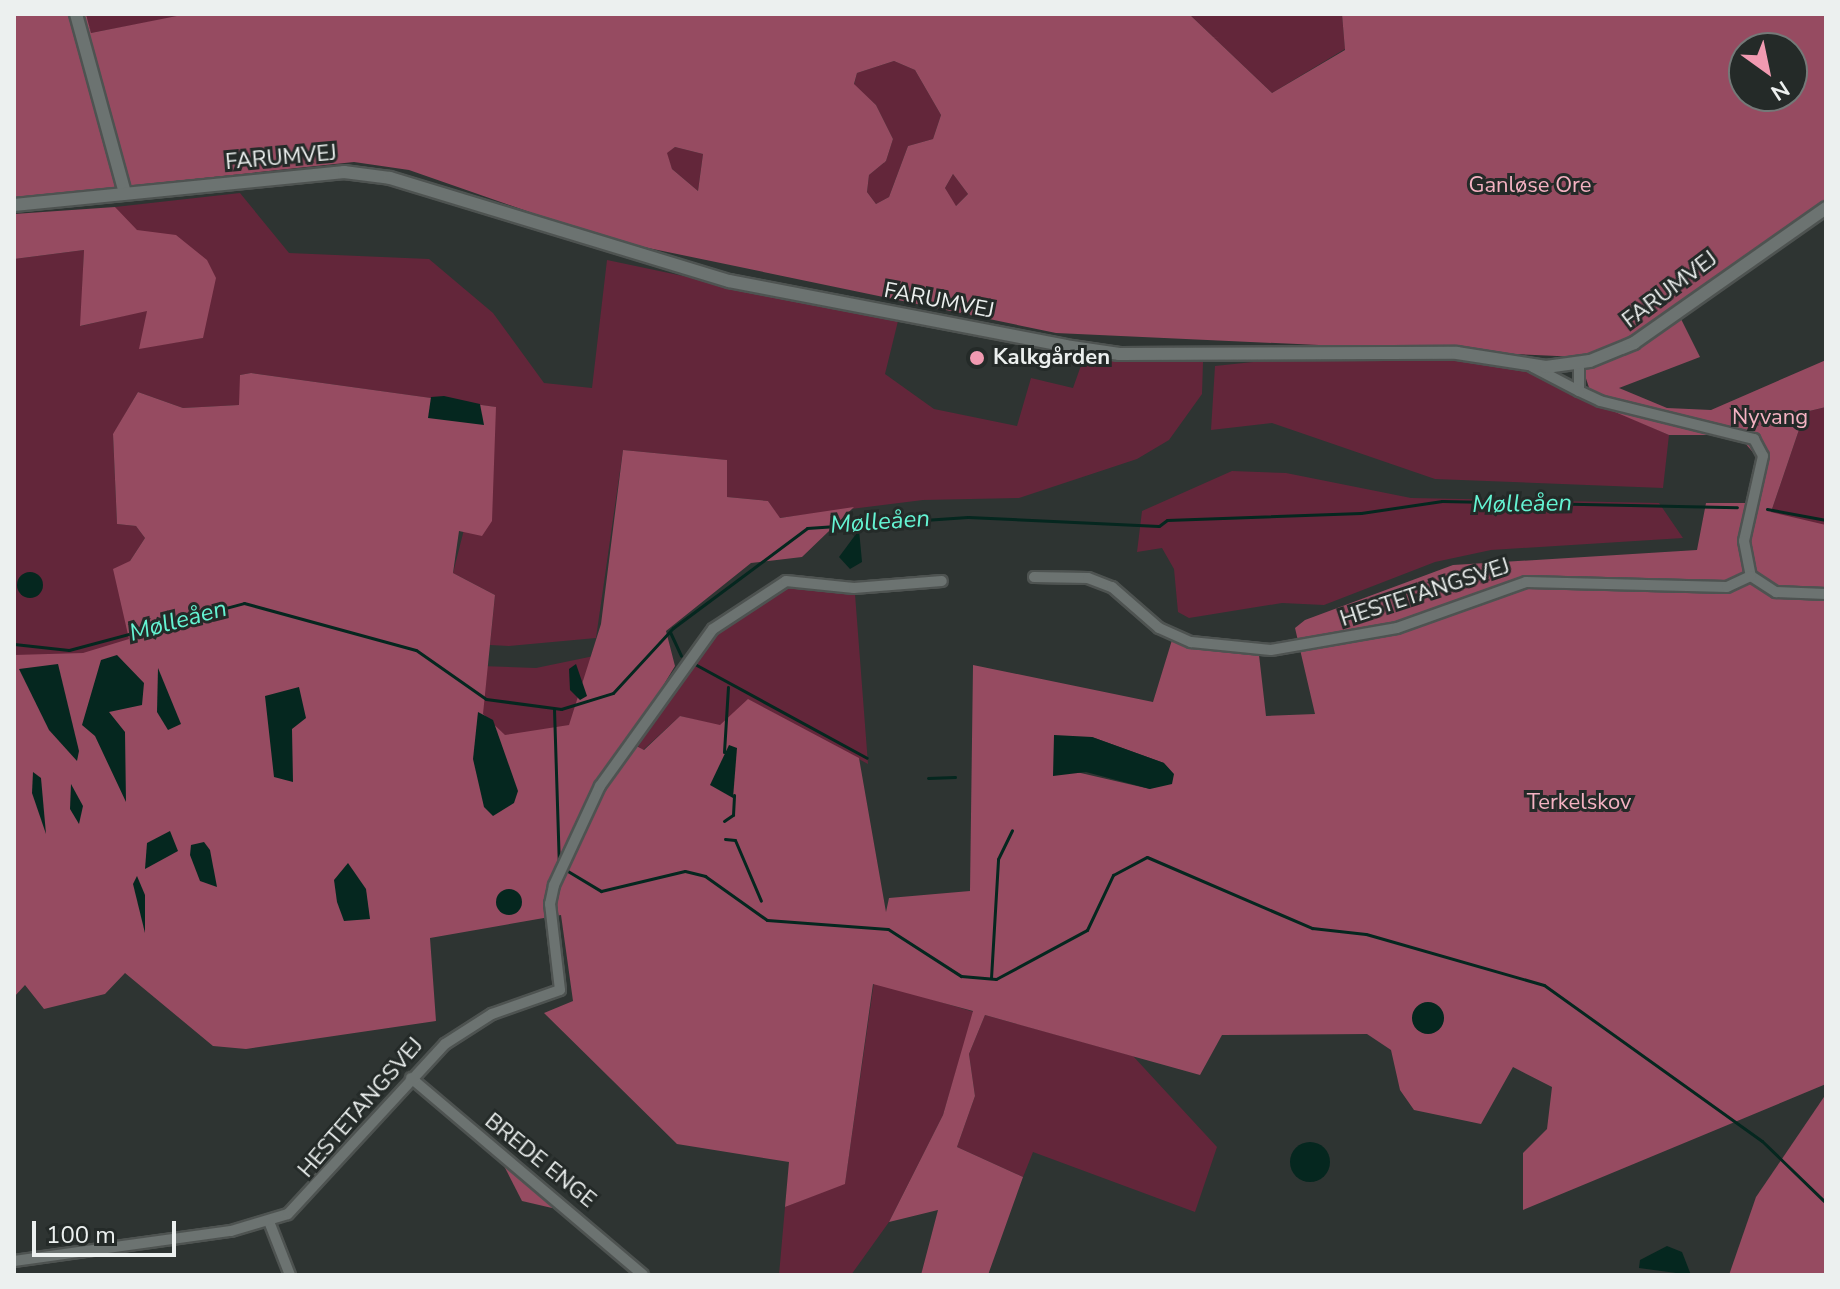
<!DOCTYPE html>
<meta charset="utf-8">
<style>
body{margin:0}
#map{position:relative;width:1840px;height:1289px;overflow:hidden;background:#2e3432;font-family:"Nunito Sans",sans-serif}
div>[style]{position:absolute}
.green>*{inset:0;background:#63263a}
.forest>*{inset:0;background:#964b61}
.water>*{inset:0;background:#05271f}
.round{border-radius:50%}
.stream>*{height:3px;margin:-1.5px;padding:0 1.5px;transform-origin:1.5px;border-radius:1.5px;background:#05271f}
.roads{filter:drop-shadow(2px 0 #4e5351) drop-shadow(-2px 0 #4e5351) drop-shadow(0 2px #4e5351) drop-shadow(0 -2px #4e5351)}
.minor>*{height:10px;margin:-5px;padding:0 5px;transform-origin:5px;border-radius:5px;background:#6c7371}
.tertiary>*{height:12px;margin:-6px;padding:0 6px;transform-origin:6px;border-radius:6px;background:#6c7371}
.dots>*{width:22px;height:22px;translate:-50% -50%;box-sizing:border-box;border:4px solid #242a28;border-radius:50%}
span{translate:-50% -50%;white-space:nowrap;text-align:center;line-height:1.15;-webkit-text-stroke:6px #242a28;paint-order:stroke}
.street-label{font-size:22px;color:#ecf0ef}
.park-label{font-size:22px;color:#f4b2c2}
.poi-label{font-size:22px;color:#ecf0ef;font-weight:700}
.left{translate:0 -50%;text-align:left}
.water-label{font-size:24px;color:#64f4d3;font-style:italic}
.frame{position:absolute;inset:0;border:16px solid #ecf0ef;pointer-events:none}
.north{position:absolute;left:1728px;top:32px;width:80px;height:80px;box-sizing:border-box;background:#242a28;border:2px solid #747978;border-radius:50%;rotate:147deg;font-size:22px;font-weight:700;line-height:32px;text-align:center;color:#ecf0ef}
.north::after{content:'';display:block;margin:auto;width:28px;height:36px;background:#f19ab1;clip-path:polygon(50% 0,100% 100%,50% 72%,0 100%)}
.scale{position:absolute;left:32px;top:1221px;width:144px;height:36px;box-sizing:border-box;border:4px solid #ecf0ef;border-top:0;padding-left:10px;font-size:24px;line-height:28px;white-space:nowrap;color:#ecf0ef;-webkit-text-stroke:6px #242a28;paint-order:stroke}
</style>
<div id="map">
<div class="green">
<i style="clip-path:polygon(86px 14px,186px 14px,187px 15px,91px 33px)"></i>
<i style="clip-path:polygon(1189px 14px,1342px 14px,1345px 49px,1272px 93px)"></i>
<i style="clip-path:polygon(894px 61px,915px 70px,941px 115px,933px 139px,908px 146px,889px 197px,876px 204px,867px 192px,869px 175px,886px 161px,893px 139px,876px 105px,854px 85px,857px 73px)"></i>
<i style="clip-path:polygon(675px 147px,703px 154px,698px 191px,672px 169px,666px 153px)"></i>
<i style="clip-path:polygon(953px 174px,968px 194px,955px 207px,945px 188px)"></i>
<i style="clip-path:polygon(240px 193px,289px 253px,429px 259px,493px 313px,544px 383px,592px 388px,607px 260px,898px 321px,885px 374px,934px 409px,1017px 426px,1031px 378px,1073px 388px,1084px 357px,1203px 362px,1202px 394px,1169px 440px,1137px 459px,1019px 498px,923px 500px,779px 518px,768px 501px,727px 497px,726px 460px,623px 450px,596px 638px,509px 646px,490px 645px,495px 595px,453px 573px,495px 407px,251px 373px,240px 375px,240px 405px,183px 408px,138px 392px,113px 435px,117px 524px,136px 526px,145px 538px,130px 561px,480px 666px,536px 668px,647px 645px,568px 877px,14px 894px,14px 259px,84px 250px,81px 326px,148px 310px,140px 348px,203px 338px,115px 207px)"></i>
<i style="clip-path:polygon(1299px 357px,1452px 358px,1525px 371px,1669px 435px,1663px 488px,1435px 479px,1272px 423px,1211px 430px,1215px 366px)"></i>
<i style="clip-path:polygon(1826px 407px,1826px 560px,1771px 512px,1805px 412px)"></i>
<i style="clip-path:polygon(1232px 471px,1286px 473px,1411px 498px,1659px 503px,1683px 538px,1491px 550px,1435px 562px,1324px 605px,1282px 603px,1189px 618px,1178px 612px,1174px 569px,1162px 548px,1137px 552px,1142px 511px)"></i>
<i style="clip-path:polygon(787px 585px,855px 594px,868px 764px,749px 700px,720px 726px,680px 716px,643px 750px,634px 743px,720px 628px)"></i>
<i style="clip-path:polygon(874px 982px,974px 1012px,943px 1115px,889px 1222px,851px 1275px,779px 1275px,785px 1207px,845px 1183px)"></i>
<i style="clip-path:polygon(985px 1015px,1133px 1056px,1217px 1147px,1195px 1212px,1033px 1152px,1023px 1177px,957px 1147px,975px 1096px,969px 1054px)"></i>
</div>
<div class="forest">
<i style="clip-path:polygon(evenodd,14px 14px,86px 14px,91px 33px,187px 14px,1189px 14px,1272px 93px,1345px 50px,1342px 14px,1826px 14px,1826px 214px,1680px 317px,1700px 357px,1619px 388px,1667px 408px,1711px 410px,1826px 360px,1826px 407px,1805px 412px,1771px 512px,1826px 525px,1826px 1084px,1523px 1210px,1523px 1153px,1547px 1129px,1552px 1087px,1513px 1067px,1481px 1124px,1414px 1110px,1400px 1090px,1391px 1050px,1367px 1034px,1222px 1035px,1200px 1075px,985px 1015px,969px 1054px,975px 1096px,957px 1147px,1023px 1177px,988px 1275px,921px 1275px,938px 1210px,889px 1222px,943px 1115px,973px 1011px,873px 984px,845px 1184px,785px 1207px,789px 1162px,677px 1144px,544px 1013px,573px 1001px,561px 915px,430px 938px,436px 1021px,246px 1049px,213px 1046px,125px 973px,105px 994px,44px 1009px,25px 985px,14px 997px,14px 655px,83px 653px,129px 639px,113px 569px,130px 561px,145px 538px,136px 526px,117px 524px,113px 434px,138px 392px,183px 408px,239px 405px,240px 375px,251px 373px,496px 407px,492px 521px,482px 536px,459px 531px,453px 573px,495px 595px,483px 714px,505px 735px,569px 725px,601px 624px,623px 450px,727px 460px,727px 497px,768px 501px,780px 518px,854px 507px,802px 557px,751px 563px,666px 631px,675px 666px,629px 742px,644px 750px,680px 716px,720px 725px,748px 699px,859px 758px,886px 912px,889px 898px,970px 891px,973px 665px,1153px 702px,1172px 640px,1259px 655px,1266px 716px,1315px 714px,1295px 628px,1305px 620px,1453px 565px,1697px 550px,1706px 503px,1748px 503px,1757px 457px,1738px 435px,1669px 435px,1594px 403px,1579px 357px,1056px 333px,610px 240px,409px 170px,354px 162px,14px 198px,14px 14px,1744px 48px,1792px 48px,1792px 96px,1744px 96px,1744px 48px,14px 14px,894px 61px,915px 70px,941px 115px,933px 139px,908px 146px,889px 197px,876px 204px,867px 192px,869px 175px,886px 161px,893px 139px,876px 105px,854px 84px,857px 73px,894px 61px,14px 14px,675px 147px,703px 154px,698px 191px,672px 169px,667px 153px,675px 147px,14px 14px,953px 174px,968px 194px,956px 206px,945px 188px,953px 174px,14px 14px,1092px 737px,1164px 763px,1150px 789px,1072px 771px,1092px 737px)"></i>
<i style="clip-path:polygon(115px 207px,137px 230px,176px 235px,207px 260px,216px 278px,203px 338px,139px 349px,147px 311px,80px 326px,84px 250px,14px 259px,14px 214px)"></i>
<i style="clip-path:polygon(1826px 1094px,1826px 1275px,1729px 1275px,1756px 1197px)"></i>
<i style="clip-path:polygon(502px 1162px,553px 1206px,552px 1208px,522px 1201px)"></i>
</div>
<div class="water">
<i style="clip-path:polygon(444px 396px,480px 404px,484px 425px,428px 418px,431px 397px)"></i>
<i style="clip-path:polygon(859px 530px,862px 562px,850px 569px,839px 557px)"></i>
<i class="round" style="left:17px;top:572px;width:26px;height:26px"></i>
<i style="clip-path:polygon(117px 655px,144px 683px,142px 705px,109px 712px,125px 732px,126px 802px,95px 736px,82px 725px,101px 660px)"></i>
<i style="clip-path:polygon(58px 664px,79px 751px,77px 761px,49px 730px,19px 669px)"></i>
<i style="clip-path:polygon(576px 664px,587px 696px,580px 700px,570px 690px,569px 669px)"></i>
<i style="clip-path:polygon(158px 668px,181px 724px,168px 730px,157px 712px)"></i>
<i style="clip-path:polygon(299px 687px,306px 718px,292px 729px,293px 782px,274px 777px,265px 696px)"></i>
<i style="clip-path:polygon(478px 712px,493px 720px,518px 791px,514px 803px,493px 816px,484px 807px,473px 759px)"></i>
<i style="clip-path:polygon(1054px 735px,1092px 737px,1164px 763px,1174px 774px,1172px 784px,1150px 789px,1086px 772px,1053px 776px)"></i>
<i style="clip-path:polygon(729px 745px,737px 748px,733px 798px,710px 785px)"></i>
<i style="clip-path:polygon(33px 772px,41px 778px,46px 834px,32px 793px)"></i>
<i style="clip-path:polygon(71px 784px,83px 806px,79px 824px,70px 809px)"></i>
<i style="clip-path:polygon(170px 831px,178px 851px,145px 869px,147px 843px)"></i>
<i style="clip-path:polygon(204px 842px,210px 850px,217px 887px,200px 881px,190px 855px,191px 845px)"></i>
<i style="clip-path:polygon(348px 863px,366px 889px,370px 919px,344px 921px,337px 902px,334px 880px)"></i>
<i style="clip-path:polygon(137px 876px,145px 895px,145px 933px,133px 884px)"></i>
<i class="round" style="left:496px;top:889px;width:26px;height:26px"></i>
<i class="round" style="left:1412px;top:1002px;width:32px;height:32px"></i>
<i class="round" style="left:1290px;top:1142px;width:40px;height:40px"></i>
<i style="clip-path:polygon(1667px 1246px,1682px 1252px,1691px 1275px,1639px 1268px,1640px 1260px)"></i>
</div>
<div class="stream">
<i style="left:1767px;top:509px;width:60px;rotate:10.6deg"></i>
<i style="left:670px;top:632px;width:26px;rotate:65deg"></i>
<i style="left:14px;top:644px;width:55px;rotate:6.2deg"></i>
<i style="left:69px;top:650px;width:181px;rotate:-15deg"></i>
<i style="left:244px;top:603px;width:178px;rotate:15.3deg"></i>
<i style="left:416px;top:650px;width:85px;rotate:35deg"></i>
<i style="left:486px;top:699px;width:76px;rotate:7.6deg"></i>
<i style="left:561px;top:709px;width:54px;rotate:-17.1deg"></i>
<i style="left:613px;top:693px;width:88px;rotate:-47.3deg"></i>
<i style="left:673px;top:628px;width:167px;rotate:-36.7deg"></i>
<i style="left:807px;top:528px;width:161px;rotate:-3.9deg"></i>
<i style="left:968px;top:517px;width:191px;rotate:2.7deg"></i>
<i style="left:1159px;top:526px;width:10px;rotate:-37deg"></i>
<i style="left:1167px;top:520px;width:194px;rotate:-2.1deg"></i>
<i style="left:1361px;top:513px;width:82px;rotate:-8.4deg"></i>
<i style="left:1442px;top:501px;width:295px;rotate:1.2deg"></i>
<i style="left:691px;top:662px;width:200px;rotate:28.6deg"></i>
<i style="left:554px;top:709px;width:156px;rotate:88.2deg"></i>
<i style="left:724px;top:752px;width:65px;rotate:-86.5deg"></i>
<i style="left:928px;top:778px;width:27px;rotate:-2deg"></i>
<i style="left:724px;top:821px;width:11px;rotate:-34deg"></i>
<i style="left:733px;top:815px;width:20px;rotate:-87deg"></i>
<i style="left:725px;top:839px;width:10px;rotate:6deg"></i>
<i style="left:735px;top:840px;width:66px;rotate:66.9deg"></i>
<i style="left:566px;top:870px;width:41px;rotate:31deg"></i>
<i style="left:601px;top:891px;width:86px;rotate:-13.4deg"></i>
<i style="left:685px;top:871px;width:21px;rotate:14deg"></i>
<i style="left:705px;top:876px;width:76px;rotate:35.4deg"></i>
<i style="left:767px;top:920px;width:121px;rotate:4.3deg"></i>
<i style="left:888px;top:929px;width:87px;rotate:32.8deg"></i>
<i style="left:961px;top:976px;width:35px;rotate:5deg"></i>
<i style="left:996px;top:979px;width:103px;rotate:-28.3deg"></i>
<i style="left:1087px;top:930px;width:61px;rotate:-64.7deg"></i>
<i style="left:1113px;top:875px;width:38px;rotate:-28deg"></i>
<i style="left:1147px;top:857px;width:180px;rotate:23.3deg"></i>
<i style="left:1312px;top:928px;width:54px;rotate:6.3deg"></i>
<i style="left:1366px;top:934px;width:185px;rotate:16deg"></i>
<i style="left:1544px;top:985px;width:268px;rotate:35.6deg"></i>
<i style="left:1762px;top:1141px;width:89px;rotate:44.1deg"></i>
<i style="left:991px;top:978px;width:119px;rotate:-86.6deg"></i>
<i style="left:998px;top:859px;width:32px;rotate:-64deg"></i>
</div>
<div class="roads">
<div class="minor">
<i style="left:1579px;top:364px;width:27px;rotate:90deg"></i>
<i style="left:1579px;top:391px;width:23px;rotate:25deg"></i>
<i style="left:1600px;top:401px;width:159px;rotate:13.9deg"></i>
<i style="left:1754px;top:439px;width:19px;rotate:62deg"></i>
<i style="left:1763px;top:456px;width:87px;rotate:102.6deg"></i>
<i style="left:1744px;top:541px;width:36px;rotate:79deg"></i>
<i style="left:1751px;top:576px;width:30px;rotate:33deg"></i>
<i style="left:1776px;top:592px;width:50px;rotate:2.3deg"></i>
<i style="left:1533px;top:367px;width:52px;rotate:27.6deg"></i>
<i style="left:1034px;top:577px;width:54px;rotate:1.1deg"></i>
<i style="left:1088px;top:578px;width:26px;rotate:21deg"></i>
<i style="left:1112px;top:587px;width:62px;rotate:41.1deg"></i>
<i style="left:1159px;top:628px;width:35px;rotate:24deg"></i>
<i style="left:1191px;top:642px;width:80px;rotate:5.7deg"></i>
<i style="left:1271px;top:650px;width:128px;rotate:-9.9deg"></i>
<i style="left:1397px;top:628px;width:137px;rotate:-19.6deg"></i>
<i style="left:1526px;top:582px;width:201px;rotate:1.4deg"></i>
<i style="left:1727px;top:587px;width:26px;rotate:-25deg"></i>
<i style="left:411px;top:1078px;width:304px;rotate:40.3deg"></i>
<i style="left:270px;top:1224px;width:55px;rotate:68.6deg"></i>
<i style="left:14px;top:1261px;width:219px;rotate:-7.9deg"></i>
<i style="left:231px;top:1231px;width:59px;rotate:-16.6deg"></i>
<i style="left:288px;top:1214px;width:231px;rotate:-47.3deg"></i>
<i style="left:445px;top:1044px;width:56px;rotate:-32.6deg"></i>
<i style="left:492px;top:1014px;width:72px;rotate:-19.4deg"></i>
<i style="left:560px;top:990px;width:87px;rotate:-96.6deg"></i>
<i style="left:550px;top:904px;width:19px;rotate:-78deg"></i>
<i style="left:554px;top:885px;width:109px;rotate:-65.1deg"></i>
<i style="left:600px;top:786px;width:193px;rotate:-54.3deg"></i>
<i style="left:713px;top:629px;width:87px;rotate:-33.3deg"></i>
<i style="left:786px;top:581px;width:68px;rotate:5.9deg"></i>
<i style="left:854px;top:588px;width:88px;rotate:-4.5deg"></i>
</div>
<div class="tertiary">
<i style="left:76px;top:14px;width:186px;rotate:74.7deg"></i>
<i style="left:14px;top:205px;width:332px;rotate:-5.7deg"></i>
<i style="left:344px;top:172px;width:46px;rotate:7.4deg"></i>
<i style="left:390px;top:178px;width:354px;rotate:16.9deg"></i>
<i style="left:729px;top:281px;width:342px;rotate:10.9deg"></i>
<i style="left:1065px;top:346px;width:55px;rotate:8.4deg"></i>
<i style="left:1119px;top:354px;width:338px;rotate:-0.2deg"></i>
<i style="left:1457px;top:353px;width:90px;rotate:8.9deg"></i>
<i style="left:1546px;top:367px;width:44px;rotate:-7.8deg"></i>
<i style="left:1590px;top:361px;width:48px;rotate:-22.2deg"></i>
<i style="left:1634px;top:343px;width:235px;rotate:-35.1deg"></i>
</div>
</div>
<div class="dots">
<i style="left:977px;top:358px;background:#f19ab1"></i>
</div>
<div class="street-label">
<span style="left:281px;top:158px;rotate:-5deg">FARUMVEJ</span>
<span style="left:1670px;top:290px;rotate:-37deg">FARUMVEJ</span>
<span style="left:939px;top:301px;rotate:11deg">FARUMVEJ</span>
<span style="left:1425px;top:593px;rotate:-18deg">HESTETANGSVEJ</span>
<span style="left:361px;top:1108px;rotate:-49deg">HESTETANGSVEJ</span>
<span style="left:540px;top:1161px;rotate:39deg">BREDE ENGE</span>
</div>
<div class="park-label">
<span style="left:1530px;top:186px">Ganløse Ore</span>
<span style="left:1770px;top:418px">Nyvang</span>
<span style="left:1579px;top:803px">Terkelskov</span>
</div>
<div class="poi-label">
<span class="left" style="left:993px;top:358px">Kalkgården</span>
</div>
<div class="water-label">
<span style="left:1522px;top:504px;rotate:-1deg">Mølleåen</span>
<span style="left:880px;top:522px;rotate:-4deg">Mølleåen</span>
<span style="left:178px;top:621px;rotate:-15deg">Mølleåen</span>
</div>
<div class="frame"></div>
<div class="north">N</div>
<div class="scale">100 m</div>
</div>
